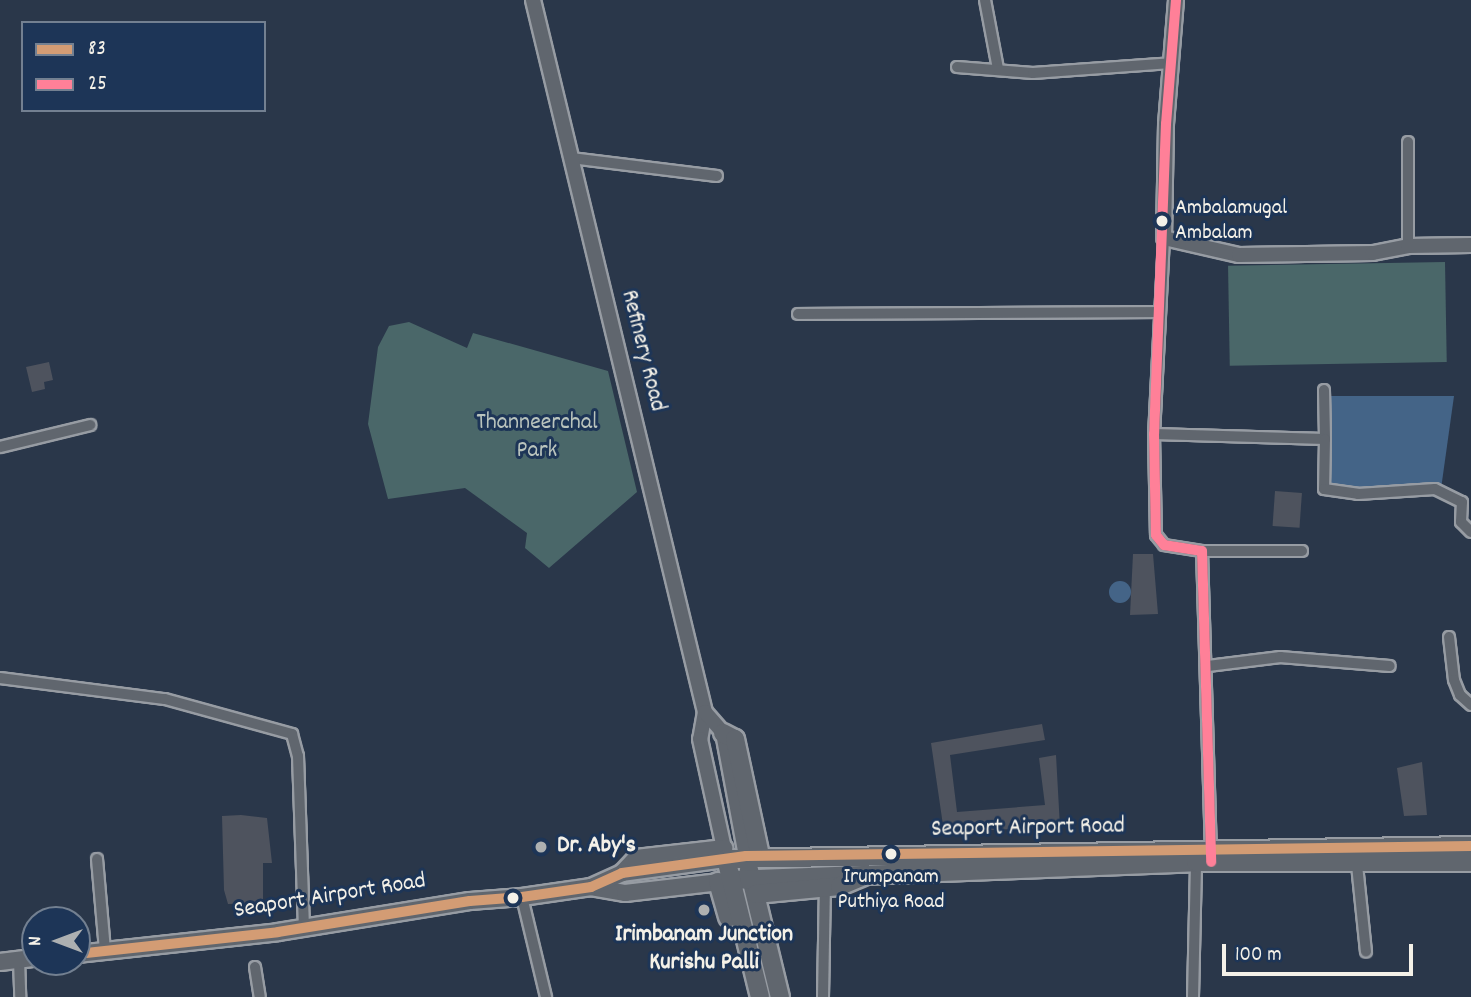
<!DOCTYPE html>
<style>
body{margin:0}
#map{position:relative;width:1471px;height:997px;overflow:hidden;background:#2a374a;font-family:Dekko,sans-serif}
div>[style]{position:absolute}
.green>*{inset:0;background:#4a6769;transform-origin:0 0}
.water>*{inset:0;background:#446487}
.round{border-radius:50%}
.building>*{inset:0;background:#4e535e;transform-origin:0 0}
.roads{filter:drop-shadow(2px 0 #979ca3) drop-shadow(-2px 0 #979ca3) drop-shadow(0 2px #979ca3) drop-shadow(0 -2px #979ca3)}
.street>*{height:10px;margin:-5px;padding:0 5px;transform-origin:5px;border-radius:5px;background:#60666e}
.secondary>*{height:14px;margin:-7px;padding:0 7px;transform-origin:7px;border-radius:7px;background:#60666e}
.primary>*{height:16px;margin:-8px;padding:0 8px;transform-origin:8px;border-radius:8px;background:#60666e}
.highway>*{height:18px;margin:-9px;padding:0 9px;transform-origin:9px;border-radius:9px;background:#60666e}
.bus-1>*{height:10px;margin:-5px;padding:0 5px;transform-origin:5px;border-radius:5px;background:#d39c74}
.bus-2>*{height:10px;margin:-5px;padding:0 5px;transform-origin:5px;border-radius:5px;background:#ff8098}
.dots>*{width:19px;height:19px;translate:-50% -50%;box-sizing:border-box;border:4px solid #1d3557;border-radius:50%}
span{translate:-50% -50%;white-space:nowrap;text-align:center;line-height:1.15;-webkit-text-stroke:6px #1d3557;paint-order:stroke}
.bus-label{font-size:22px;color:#f4f1e8}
.left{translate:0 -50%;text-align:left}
.street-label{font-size:24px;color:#f4f1e8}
.park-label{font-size:24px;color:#bac4bd}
.poi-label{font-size:24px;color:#f4f1e8;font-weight:700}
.legend{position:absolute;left:21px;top:21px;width:245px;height:91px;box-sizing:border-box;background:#1d3557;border:2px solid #738091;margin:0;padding:9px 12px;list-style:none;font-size:21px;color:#f4f1e8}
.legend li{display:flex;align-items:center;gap:14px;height:35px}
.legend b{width:35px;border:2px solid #738091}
.north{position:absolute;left:21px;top:906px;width:70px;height:70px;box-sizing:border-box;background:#1d3557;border:2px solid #738091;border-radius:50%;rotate:270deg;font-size:19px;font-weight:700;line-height:28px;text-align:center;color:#f4f1e8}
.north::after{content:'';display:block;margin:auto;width:24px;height:32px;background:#adb0b1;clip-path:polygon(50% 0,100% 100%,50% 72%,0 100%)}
.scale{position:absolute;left:1222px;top:944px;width:191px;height:32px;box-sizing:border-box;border:4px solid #f4f1e8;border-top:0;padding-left:9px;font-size:21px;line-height:24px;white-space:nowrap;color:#f4f1e8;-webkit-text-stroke:5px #1d3557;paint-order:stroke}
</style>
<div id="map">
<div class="green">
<i style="left:1445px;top:262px;width:100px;height:217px;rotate:89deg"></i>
<i style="clip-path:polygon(409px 322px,467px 348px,473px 333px,608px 371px,637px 492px,549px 568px,525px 548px,527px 533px,465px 488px,388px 499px,368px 424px,378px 347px,389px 326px)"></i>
</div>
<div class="water">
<i style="clip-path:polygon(1325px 396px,1454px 396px,1440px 496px,1331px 487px)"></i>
<i class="round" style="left:1109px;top:581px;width:22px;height:22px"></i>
</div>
<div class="building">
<i style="clip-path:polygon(49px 362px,53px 380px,44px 382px,45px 389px,32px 392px,26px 367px)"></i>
<i style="left:1275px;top:491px;width:27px;height:35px;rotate:4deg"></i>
<i style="clip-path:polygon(1133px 554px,1153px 554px,1158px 614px,1130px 615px)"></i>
<i style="clip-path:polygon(1042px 724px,1045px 740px,950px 755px,957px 812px,1045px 805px,1039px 758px,1056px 755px,1060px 827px,944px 832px,931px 743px)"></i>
<i style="clip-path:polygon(1422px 762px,1427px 815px,1404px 816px,1397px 768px)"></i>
<i style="clip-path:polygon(241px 815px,267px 818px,272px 863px,263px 863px,263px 903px,228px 904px,224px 890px,222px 816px)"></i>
</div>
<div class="roads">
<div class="street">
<i style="left:985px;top:0;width:70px;rotate:79.3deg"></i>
<i style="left:957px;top:67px;width:76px;rotate:4.5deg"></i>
<i style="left:1033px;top:73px;width:138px;rotate:-4.1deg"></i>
<i style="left:1408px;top:142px;width:104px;rotate:90deg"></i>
<i style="left:571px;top:158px;width:147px;rotate:7deg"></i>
<i style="left:1164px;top:238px;width:196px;rotate:92.9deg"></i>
<i style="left:1154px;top:434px;width:101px;rotate:88.9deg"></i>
<i style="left:1156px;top:535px;width:13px;rotate:51deg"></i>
<i style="left:1164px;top:545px;width:38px;rotate:9deg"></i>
<i style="left:1202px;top:551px;width:304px;rotate:88.3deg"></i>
<i style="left:798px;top:314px;width:362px;rotate:-0.3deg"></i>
<i style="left:1324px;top:390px;width:49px;rotate:88.8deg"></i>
<i style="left:1154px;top:434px;width:171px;rotate:1.7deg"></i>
<i style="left:1325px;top:439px;width:50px;rotate:91.1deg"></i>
<i style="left:1324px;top:489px;width:34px;rotate:8deg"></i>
<i style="left:1358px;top:494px;width:77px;rotate:-3.7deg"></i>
<i style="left:1435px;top:489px;width:30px;rotate:26deg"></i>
<i style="left:1462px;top:502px;width:20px;rotate:93deg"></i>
<i style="left:1461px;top:522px;width:14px;rotate:45deg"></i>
<i style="left:0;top:447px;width:93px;rotate:-13.7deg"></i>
<i style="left:1202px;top:551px;width:100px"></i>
<i style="left:1449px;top:637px;width:43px;rotate:83.4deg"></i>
<i style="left:1454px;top:680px;width:16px;rotate:68deg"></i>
<i style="left:1460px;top:695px;width:15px;rotate:42deg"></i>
<i style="left:1208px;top:666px;width:73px;rotate:-7.1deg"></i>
<i style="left:1280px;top:657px;width:110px;rotate:4.7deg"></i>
<i style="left:0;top:678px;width:166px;rotate:7.3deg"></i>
<i style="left:165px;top:699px;width:132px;rotate:15.4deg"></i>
<i style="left:292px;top:734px;width:23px;rotate:75deg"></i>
<i style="left:298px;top:756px;width:172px;rotate:88deg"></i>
<i style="left:97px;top:859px;width:92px;rotate:85deg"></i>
<i style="left:1357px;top:865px;width:87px;rotate:84.1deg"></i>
<i style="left:522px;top:897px;width:103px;rotate:76.5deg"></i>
<i style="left:19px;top:960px;width:37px;rotate:88deg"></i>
<i style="left:255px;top:967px;width:30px;rotate:81deg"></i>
<i style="left:823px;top:997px;width:110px;rotate:-89deg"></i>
<i style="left:1193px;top:997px;width:135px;rotate:-88.7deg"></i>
</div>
<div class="secondary">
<i style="left:533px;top:0;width:732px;rotate:76.42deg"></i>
<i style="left:705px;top:712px;width:27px;rotate:100deg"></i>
<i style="left:700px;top:739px;width:121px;rotate:77.6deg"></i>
<i style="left:1176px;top:0;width:124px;rotate:94.6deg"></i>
<i style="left:1166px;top:124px;width:114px;rotate:91deg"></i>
<i style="left:1164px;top:238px;width:77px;rotate:12.8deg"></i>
<i style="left:1239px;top:255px;width:134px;rotate:-0.9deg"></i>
<i style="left:1373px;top:253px;width:36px;rotate:-11deg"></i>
<i style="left:1408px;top:246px;width:63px;rotate:-0.9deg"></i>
<i style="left:705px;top:712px;width:28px;rotate:49deg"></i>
<i style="left:723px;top:733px;width:125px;rotate:79.4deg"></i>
</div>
<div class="primary">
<i style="left:622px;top:873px;width:21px;rotate:-47deg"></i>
<i style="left:636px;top:858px;width:89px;rotate:-6.5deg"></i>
<i style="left:591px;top:887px;width:35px;rotate:10deg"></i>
<i style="left:625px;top:893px;width:104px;rotate:-6.6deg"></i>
<i style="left:77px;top:954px;width:202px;rotate:-6.2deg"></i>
<i style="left:278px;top:932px;width:194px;rotate:-9.2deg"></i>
<i style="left:470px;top:901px;width:52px;rotate:-4.4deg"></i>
<i style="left:522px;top:897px;width:70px;rotate:-8.2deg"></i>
<i style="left:591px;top:887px;width:34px;rotate:-24deg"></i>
<i style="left:622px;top:873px;width:105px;rotate:-7.7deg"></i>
<i style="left:0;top:962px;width:35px;rotate:-7deg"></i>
</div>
<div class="highway">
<i style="left:723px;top:733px;width:13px;rotate:27deg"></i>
<i style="left:735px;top:739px;width:120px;rotate:77.9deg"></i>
<i style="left:749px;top:870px;width:131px;rotate:76.3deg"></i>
<i style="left:731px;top:880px;width:465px;rotate:-2.2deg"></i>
<i style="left:1196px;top:862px;width:275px"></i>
<i style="left:718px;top:882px;width:37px;rotate:74deg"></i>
<i style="left:756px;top:894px;width:84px;rotate:-5.4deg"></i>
<i style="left:840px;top:886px;width:26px;rotate:-23deg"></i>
<i style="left:760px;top:997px;width:142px;rotate:-103.8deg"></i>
<i style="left:726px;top:859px;width:745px;rotate:-1deg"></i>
</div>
</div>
<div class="bus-1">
<i style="left:77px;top:954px;width:202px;rotate:-6.2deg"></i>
<i style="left:278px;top:932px;width:194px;rotate:-9.2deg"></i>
<i style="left:470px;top:901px;width:52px;rotate:-4.4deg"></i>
<i style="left:522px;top:897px;width:70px;rotate:-8.2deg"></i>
<i style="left:591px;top:887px;width:34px;rotate:-24deg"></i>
<i style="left:622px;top:873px;width:125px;rotate:-7.8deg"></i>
<i style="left:746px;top:856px;width:725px;rotate:-0.79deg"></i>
</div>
<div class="bus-2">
<i style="left:1176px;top:0;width:124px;rotate:94.6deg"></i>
<i style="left:1166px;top:124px;width:310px;rotate:92.2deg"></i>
<i style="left:1154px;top:434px;width:101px;rotate:88.9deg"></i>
<i style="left:1156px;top:535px;width:13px;rotate:51deg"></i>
<i style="left:1164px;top:545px;width:38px;rotate:9deg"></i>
<i style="left:1202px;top:551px;width:311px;rotate:88.3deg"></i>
</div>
<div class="dots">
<i style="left:1162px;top:221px;background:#f4f1e8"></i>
<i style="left:541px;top:847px;background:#adb0b1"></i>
<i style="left:891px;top:854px;background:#f4f1e8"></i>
<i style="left:513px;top:898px;background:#f4f1e8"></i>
<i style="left:704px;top:910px;background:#adb0b1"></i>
</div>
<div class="bus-label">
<span class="left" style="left:1175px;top:221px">Ambalamugal<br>Ambalam</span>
<span style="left:891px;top:890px">Irumpanam<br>Puthiya Road</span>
</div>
<div class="street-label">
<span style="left:642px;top:351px;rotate:76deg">Refinery Road</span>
<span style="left:1028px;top:829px;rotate:-1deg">Seaport Airport Road</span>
<span style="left:330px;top:897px;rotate:-9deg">Seaport Airport Road</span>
</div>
<div class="park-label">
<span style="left:537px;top:438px">Thanneerchal<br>Park</span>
</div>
<div class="poi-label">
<span class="left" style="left:557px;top:847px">Dr. Aby's</span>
<span style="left:704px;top:950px">Irimbanam Junction<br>Kurishu Palli</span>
</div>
<ul class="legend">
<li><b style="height:9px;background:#d39c74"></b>83</li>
<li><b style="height:9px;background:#ff8098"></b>25</li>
</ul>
<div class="north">N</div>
<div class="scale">100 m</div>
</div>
